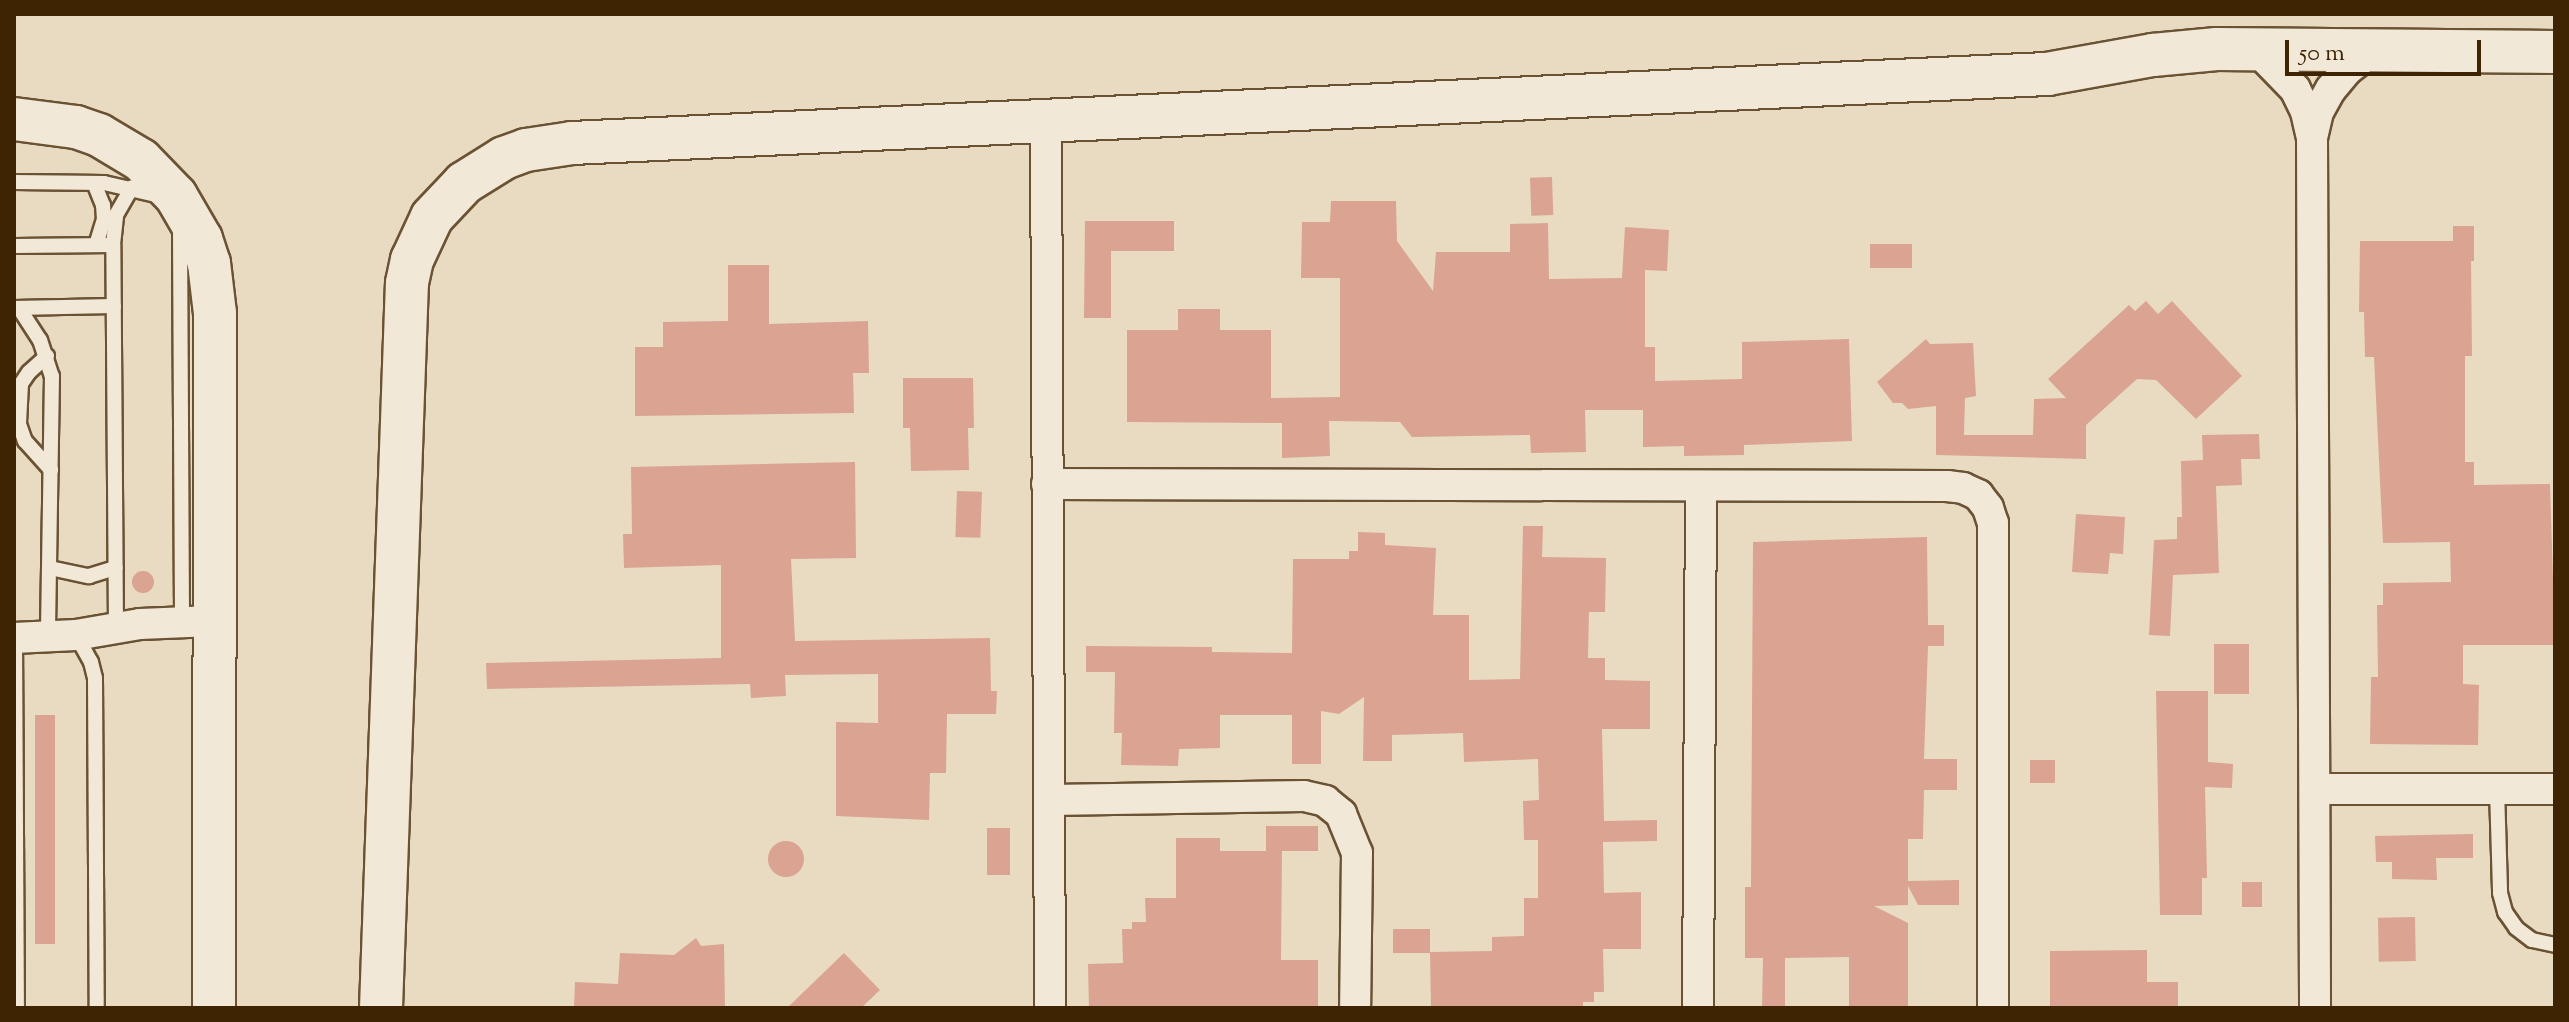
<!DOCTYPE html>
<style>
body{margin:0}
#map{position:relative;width:2569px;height:1022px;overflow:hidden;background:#e9dbc1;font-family:"Sorts Mill Goudy",serif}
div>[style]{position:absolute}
.building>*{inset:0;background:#daa392;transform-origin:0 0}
.round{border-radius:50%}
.roads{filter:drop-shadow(2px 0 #6a5233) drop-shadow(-2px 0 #6a5233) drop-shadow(0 2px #6a5233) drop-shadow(0 -2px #6a5233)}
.lane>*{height:14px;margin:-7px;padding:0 7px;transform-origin:7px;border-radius:7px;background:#f1e8d7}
.street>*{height:30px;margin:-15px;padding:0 15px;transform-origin:15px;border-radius:15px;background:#f1e8d7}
.secondary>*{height:42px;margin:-21px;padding:0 21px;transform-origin:21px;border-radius:21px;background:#f1e8d7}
span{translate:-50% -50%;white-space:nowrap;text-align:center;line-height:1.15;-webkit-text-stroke:8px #f1e8d7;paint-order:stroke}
.frame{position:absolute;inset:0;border:16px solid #3f2404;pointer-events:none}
.scale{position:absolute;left:2285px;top:40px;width:196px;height:36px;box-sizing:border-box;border:4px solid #3f2404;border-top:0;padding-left:10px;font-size:24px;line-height:28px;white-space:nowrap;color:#3f2404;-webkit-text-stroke:6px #f1e8d7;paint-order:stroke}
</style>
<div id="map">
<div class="building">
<i style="left:1552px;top:177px;width:38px;height:22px;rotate:88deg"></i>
<i style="clip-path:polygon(1331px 201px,1396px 201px,1397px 241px,1433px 291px,1436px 252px,1510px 252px,1510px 224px,1548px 223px,1549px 279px,1622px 278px,1625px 227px,1669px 230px,1667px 271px,1645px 270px,1645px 347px,1655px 347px,1655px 381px,1742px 379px,1742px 342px,1849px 339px,1852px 441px,1744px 445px,1744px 455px,1684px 456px,1684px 446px,1643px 447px,1643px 410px,1585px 410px,1586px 452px,1531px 453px,1530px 435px,1412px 437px,1400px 422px,1329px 421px,1330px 456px,1282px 458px,1282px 423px,1127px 422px,1127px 330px,1178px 330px,1178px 309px,1220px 309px,1220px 330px,1271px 330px,1271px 398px,1340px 397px,1340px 278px,1301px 278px,1302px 222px,1330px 222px)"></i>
<i style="clip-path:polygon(1085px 221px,1174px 221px,1174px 251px,1111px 251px,1111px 318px,1084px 318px)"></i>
<i style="clip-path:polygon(2453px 226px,2474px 226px,2474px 261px,2471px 261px,2472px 356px,2465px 356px,2465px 462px,2474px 462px,2474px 485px,2550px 484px,2555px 645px,2463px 645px,2463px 684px,2479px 685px,2478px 745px,2370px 744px,2371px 677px,2378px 677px,2377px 605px,2383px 605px,2383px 583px,2451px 582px,2450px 542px,2383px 543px,2374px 357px,2365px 357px,2364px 312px,2359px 312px,2360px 241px,2453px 241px)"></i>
<i style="left:1870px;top:244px;width:42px;height:24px"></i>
<i style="clip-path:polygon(728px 265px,769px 265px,769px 324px,868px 321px,869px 373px,853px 373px,854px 413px,635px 416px,635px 347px,663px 347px,663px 322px,728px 321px)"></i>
<i style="clip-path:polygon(2146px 301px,2158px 314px,2172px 301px,2242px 376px,2196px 419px,2156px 380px,2137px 379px,2086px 425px,2086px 459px,1936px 455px,1936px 406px,1908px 409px,1902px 403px,1893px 403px,1877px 382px,1926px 339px,1930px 344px,1973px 343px,1976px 396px,1965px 398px,1964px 435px,2033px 435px,2034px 399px,2066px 398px,2048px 379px,2129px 305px,2135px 311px)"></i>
<i style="clip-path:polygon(903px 378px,973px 378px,974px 428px,968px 428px,969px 470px,911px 471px,910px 428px,903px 428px)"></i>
<i style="clip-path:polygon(2259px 434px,2260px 459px,2241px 459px,2242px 485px,2216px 486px,2219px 573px,2173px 575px,2170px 636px,2149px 635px,2154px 540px,2177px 539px,2177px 517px,2182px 517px,2181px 461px,2203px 460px,2202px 435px)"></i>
<i style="clip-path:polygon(855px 462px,856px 558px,791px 559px,795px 641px,990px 638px,991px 691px,997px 691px,996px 714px,947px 714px,946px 773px,930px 773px,929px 820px,836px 816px,836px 722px,878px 723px,878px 674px,785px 675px,786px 696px,751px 698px,750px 684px,487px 689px,486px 663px,721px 658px,721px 565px,624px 568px,623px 534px,632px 534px,631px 467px)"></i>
<i style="left:957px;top:491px;width:25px;height:46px;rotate:2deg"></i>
<i style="clip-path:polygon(2076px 514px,2125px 517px,2123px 554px,2110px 553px,2108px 574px,2072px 572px)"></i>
<i style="clip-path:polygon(1523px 526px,1543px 526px,1542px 557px,1606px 558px,1605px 612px,1589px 612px,1588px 658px,1605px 658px,1605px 680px,1650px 681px,1650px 729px,1602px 729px,1604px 821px,1657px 820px,1657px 841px,1603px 842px,1604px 893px,1641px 892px,1641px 949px,1603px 949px,1604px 992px,1594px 992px,1594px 1002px,1583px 1002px,1583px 1008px,1431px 1008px,1430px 952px,1492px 951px,1492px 937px,1524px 936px,1524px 898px,1538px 898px,1538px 840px,1524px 840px,1523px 801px,1539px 800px,1538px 759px,1464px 762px,1463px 733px,1392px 735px,1392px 761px,1363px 761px,1364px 697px,1339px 714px,1321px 711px,1321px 764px,1292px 764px,1292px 715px,1220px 715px,1220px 748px,1179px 749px,1178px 766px,1121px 765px,1122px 733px,1114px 733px,1115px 672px,1086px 672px,1086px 646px,1212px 647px,1212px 652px,1292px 653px,1293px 559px,1349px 559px,1349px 551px,1358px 551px,1358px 532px,1385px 533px,1385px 545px,1436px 548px,1433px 615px,1469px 615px,1469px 680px,1520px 679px)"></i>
<i style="clip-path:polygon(1927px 537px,1928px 625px,1944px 625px,1944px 646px,1928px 646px,1924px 759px,1957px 759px,1957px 790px,1924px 790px,1923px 839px,1908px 839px,1908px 881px,1959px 880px,1959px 905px,1918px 905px,1908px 886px,1908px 905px,1874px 906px,1908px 923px,1908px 1008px,1849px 1008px,1849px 957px,1785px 958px,1785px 1008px,1762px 1008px,1763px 958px,1745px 958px,1745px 887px,1751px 887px,1753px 542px)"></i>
<i class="round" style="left:132px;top:571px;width:22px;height:22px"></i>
<i style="left:2214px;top:644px;width:35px;height:50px"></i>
<i style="clip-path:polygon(2156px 691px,2208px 691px,2208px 762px,2233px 764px,2232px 788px,2205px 787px,2207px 878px,2202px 878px,2202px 915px,2160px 915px)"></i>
<i style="left:35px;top:715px;width:20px;height:229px"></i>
<i style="left:2030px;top:760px;width:25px;height:23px"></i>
<i style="left:1266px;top:826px;width:52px;height:25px"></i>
<i style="left:987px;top:828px;width:23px;height:47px"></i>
<i style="clip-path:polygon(2473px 834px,2473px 858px,2436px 858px,2437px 880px,2392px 879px,2392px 862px,2376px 862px,2375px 836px)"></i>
<i style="clip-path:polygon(1176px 838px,1220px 838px,1220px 851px,1282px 851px,1281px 960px,1318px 960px,1318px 1008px,1089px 1008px,1088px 964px,1123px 963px,1122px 929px,1132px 929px,1132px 922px,1146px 922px,1145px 898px,1176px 898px)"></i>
<i class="round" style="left:768px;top:841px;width:36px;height:36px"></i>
<i style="left:2242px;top:882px;width:20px;height:25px"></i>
<i style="left:2415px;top:917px;width:44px;height:37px;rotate:89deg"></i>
<i style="left:1393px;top:929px;width:37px;height:24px"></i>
<i style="clip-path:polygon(696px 938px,701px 946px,724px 944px,725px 1008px,574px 1008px,575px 982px,618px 984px,620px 953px,674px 955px)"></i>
<i style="clip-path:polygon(2147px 950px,2147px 982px,2178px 982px,2178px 1007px,2050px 1008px,2050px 951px)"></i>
<i style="clip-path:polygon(844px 953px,880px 990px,861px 1008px,787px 1008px)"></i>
</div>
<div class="roads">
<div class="lane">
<i style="left:14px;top:182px;width:90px;rotate:0.6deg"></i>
<i style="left:104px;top:183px;width:53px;rotate:13deg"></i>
<i style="left:94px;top:183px;width:24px;rotate:68deg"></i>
<i style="left:103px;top:205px;width:14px;rotate:86deg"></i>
<i style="left:104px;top:219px;width:27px;rotate:107deg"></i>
<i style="left:180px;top:231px;width:391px;rotate:89.7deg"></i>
<i style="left:14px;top:246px;width:99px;rotate:-0.6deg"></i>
<i style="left:14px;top:308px;width:100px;rotate:-1.1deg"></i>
<i style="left:19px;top:308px;width:38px;rotate:57deg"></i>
<i style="left:40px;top:340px;width:38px;rotate:72deg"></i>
<i style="left:52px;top:376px;width:260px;rotate:90.9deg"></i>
<i style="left:47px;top:356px;width:24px;rotate:138deg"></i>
<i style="left:29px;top:372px;width:14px;rotate:124deg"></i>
<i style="left:21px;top:384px;width:40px;rotate:92.9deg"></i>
<i style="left:19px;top:424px;width:18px;rotate:71deg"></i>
<i style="left:25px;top:441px;width:39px;rotate:48deg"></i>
<i style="left:50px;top:568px;width:40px;rotate:12deg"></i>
<i style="left:89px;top:576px;width:28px;rotate:-17deg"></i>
<i style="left:116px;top:628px;width:383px;rotate:-90.4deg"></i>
<i style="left:113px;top:245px;width:30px;rotate:-84deg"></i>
<i style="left:116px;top:215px;width:32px;rotate:-60deg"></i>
<i style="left:76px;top:635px;width:31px;rotate:61deg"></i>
<i style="left:91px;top:662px;width:16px;rotate:76deg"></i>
<i style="left:95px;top:678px;width:330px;rotate:89.7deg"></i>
<i style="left:15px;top:638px;width:370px;rotate:89.7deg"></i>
<i style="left:2497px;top:789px;width:104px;rotate:88.3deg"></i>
<i style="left:2500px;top:893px;width:20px;rotate:75deg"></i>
<i style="left:2505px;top:912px;width:19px;rotate:55deg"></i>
<i style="left:2516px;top:928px;width:20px;rotate:37deg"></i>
<i style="left:2532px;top:940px;width:24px;rotate:12deg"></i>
</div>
<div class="street">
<i style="left:2258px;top:51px;width:53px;rotate:45.8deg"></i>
<i style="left:2295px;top:89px;width:25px;rotate:64deg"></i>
<i style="left:2306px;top:112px;width:27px;rotate:77deg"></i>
<i style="left:2312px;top:138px;width:870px;rotate:89.8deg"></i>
<i style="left:1046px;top:123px;width:885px;rotate:89.74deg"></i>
<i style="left:2312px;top:138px;width:27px;rotate:-77deg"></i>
<i style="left:2318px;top:112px;width:26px;rotate:-61deg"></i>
<i style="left:2331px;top:89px;width:26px;rotate:-50deg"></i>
<i style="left:2348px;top:69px;width:26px;rotate:-37deg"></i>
<i style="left:1047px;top:484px;width:900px;rotate:0.13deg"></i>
<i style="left:1947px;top:486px;width:16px;rotate:7deg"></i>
<i style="left:1963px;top:488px;width:17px;rotate:25deg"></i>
<i style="left:1978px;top:495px;width:16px;rotate:52deg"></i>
<i style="left:1988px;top:508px;width:16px;rotate:72deg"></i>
<i style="left:1993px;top:523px;width:485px;rotate:90deg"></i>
<i style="left:14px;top:638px;width:62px;rotate:-2.8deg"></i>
<i style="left:76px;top:635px;width:65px;rotate:-9.8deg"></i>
<i style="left:140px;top:624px;width:73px;rotate:-2.4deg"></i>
<i style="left:2317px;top:789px;width:238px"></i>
<i style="left:1050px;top:800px;width:254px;rotate:-0.9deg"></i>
<i style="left:1304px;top:796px;width:22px;rotate:13deg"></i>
<i style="left:1325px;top:801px;width:21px;rotate:39deg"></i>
<i style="left:1341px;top:814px;width:42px;rotate:67.7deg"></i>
<i style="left:1357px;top:853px;width:155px;rotate:90.7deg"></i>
<i style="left:1698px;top:1008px;width:521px;rotate:-89.67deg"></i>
</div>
<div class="secondary">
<i style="left:14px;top:119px;width:63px;rotate:7.4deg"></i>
<i style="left:76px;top:127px;width:24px;rotate:19deg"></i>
<i style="left:99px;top:135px;width:49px;rotate:30.8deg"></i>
<i style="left:141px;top:160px;width:50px;rotate:45.8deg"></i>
<i style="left:176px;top:196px;width:50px;rotate:59.8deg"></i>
<i style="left:201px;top:239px;width:25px;rotate:72deg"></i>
<i style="left:209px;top:263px;width:50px;rotate:83.2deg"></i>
<i style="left:215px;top:313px;width:695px;rotate:90.08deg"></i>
<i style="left:381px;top:1008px;width:725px;rotate:-87.95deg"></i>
<i style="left:407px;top:283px;width:24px;rotate:-78deg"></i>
<i style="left:412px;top:260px;width:47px;rotate:-65.1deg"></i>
<i style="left:432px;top:217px;width:47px;rotate:-46.7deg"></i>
<i style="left:464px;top:183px;width:47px;rotate:-32deg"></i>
<i style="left:504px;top:158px;width:23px;rotate:-20deg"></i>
<i style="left:526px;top:150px;width:47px;rotate:-8.7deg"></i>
<i style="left:572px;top:143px;width:1477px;rotate:-2.68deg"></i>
<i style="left:2047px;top:74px;width:108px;rotate:-10.2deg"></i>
<i style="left:2153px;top:55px;width:64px;rotate:-5.4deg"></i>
<i style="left:2217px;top:49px;width:338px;rotate:0.5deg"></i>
</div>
</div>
<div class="frame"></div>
<div class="scale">50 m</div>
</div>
